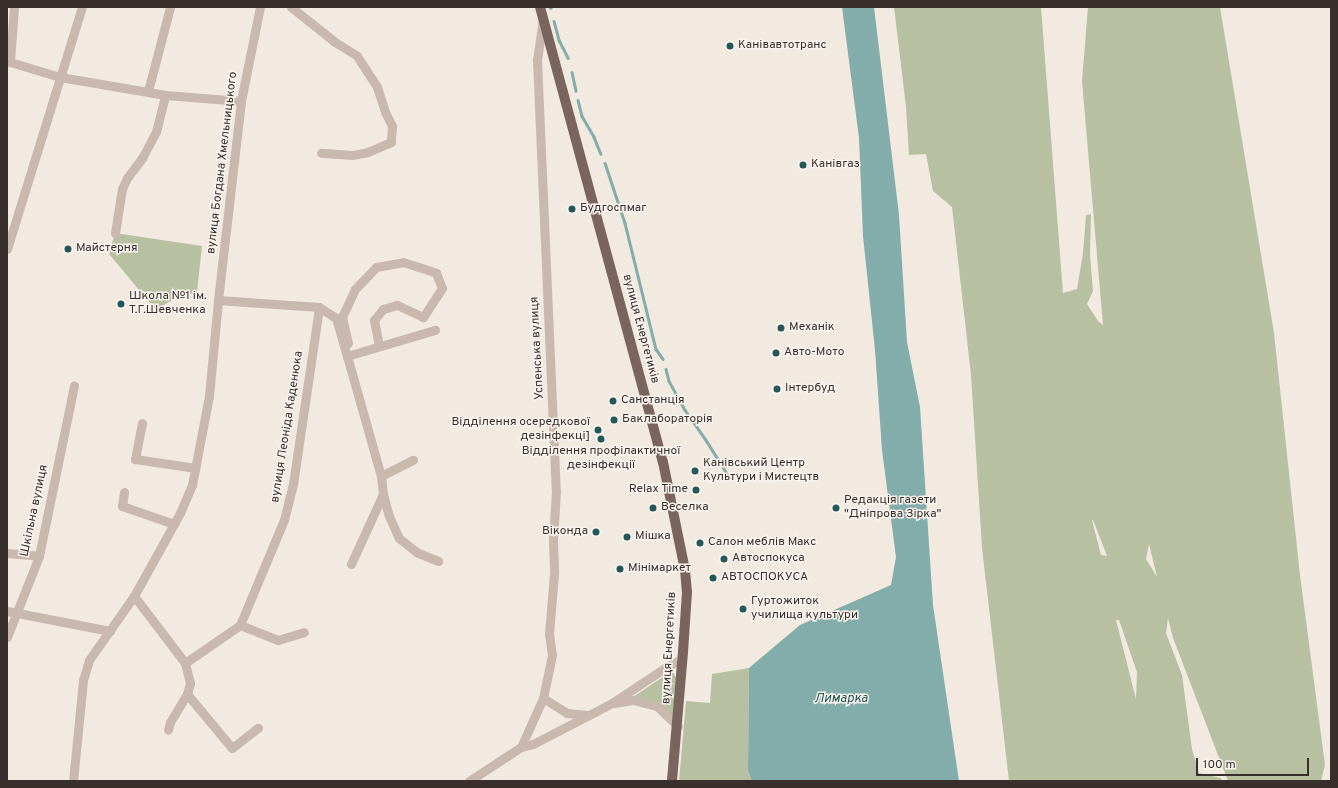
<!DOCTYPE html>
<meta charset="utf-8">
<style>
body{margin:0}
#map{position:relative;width:1338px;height:788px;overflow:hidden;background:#f2e9e1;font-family:Overpass,sans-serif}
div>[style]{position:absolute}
.green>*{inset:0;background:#b8c0a2}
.water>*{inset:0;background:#82adab}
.stream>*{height:2.5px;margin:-1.25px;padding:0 1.25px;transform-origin:1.25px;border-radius:1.25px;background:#82adab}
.minor>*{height:9px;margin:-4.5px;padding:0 4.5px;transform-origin:4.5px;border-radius:4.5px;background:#c9b8ae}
.major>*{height:10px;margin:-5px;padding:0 5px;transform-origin:5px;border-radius:5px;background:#79655e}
.dots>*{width:11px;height:11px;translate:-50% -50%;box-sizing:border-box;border:2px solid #f9f3ee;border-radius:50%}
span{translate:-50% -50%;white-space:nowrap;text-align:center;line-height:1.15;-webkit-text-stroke:3px #f9f3ee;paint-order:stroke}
.poi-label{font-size:12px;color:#392f2c}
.left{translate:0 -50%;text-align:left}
.right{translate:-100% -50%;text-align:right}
.street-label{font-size:12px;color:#392f2c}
.water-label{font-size:13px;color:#245757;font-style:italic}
.frame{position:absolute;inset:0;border:8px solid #392f2c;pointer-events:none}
.scale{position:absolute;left:1196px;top:758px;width:113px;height:18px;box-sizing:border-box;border:2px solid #392f2c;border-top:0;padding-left:5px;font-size:12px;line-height:14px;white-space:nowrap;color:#392f2c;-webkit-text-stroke:3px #f9f3ee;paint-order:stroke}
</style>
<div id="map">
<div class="green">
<i style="clip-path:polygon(evenodd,894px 7px,1041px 7px,1063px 293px,1077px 289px,1083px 253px,1086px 215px,1091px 214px,1090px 255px,1093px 291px,1087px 304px,1098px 321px,1103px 325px,1082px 81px,1088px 7px,1220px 7px,1274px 333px,1300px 575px,1325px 765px,1321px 781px,1228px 781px,1173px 638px,1168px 618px,1166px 633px,1182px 675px,1192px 749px,1199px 773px,1221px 778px,1222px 781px,1009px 781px,982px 548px,971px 375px,952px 207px,933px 191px,926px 154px,909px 155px,906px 107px,894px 7px,1092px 520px,1093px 520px,1107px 556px,1101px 555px,1092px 520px,894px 7px,1149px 544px,1157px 577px,1146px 559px,1149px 544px,894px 7px,1116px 620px,1119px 620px,1137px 672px,1136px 699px,1116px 620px)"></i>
<i style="clip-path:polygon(115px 233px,202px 246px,197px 292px,177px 297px,156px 310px,109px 254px)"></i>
<i style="clip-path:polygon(749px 668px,748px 771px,752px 781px,679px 781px,686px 701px,710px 703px,712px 674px)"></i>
<i style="clip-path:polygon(672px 671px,676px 677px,673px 715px,660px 706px,633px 697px)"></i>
</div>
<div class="water">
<i style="clip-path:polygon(842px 7px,874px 7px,899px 215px,907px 342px,920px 407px,933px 605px,959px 781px,752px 781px,748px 771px,749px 668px,800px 625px,891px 585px,896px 557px,882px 450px,875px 350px,863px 236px,859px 138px)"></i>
</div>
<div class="stream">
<i style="left:550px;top:7px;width:1px;rotate:45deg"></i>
<i style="left:554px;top:21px;width:20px;rotate:75deg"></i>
<i style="left:559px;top:40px;width:20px;rotate:63deg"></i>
<i style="left:572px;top:72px;width:19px;rotate:78deg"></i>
<i style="left:578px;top:100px;width:16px;rotate:76deg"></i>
<i style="left:582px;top:116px;width:24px;rotate:60deg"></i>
<i style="left:594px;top:137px;width:18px;rotate:68deg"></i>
<i style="left:605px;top:163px;width:63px;rotate:71.6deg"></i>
<i style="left:625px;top:223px;width:130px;rotate:76.2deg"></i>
<i style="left:656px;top:349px;width:12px;rotate:55deg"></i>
<i style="left:666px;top:369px;width:12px;rotate:76deg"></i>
<i style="left:669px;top:381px;width:33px;rotate:61deg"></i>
<i style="left:685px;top:410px;width:37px;rotate:55deg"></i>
<i style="left:706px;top:440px;width:40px;rotate:58deg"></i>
</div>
<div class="minor">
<i style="left:14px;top:7px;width:55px;rotate:94.2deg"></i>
<i style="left:10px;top:62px;width:52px;rotate:16.7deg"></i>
<i style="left:60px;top:77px;width:107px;rotate:9.7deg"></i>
<i style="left:165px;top:95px;width:76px;rotate:4.5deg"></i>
<i style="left:291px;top:7px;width:56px;rotate:38.5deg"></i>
<i style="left:335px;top:42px;width:26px;rotate:32deg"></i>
<i style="left:357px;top:56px;width:37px;rotate:57deg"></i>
<i style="left:377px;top:87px;width:26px;rotate:72deg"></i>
<i style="left:385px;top:112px;width:16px;rotate:63deg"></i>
<i style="left:392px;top:126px;width:16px;rotate:94deg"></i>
<i style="left:391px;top:142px;width:25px;rotate:157deg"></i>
<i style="left:368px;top:152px;width:16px;rotate:169deg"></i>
<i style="left:352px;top:155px;width:31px;rotate:-176deg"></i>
<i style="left:543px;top:19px;width:41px;rotate:98.3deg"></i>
<i style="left:537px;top:60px;width:431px;rotate:87.5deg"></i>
<i style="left:556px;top:491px;width:49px;rotate:93.5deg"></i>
<i style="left:553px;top:540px;width:34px;rotate:88deg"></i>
<i style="left:554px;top:574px;width:60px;rotate:94.8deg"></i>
<i style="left:549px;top:634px;width:21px;rotate:82deg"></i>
<i style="left:552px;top:655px;width:44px;rotate:101.8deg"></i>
<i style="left:543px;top:698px;width:28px;rotate:32deg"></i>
<i style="left:567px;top:713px;width:20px;rotate:6deg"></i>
<i style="left:148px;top:91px;width:87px;rotate:-75.3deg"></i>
<i style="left:115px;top:233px;width:45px;rotate:-81deg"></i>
<i style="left:122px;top:189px;width:12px;rotate:-66deg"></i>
<i style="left:127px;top:178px;width:25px;rotate:-53deg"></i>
<i style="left:142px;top:158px;width:30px;rotate:-62deg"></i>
<i style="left:156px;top:132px;width:38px;rotate:-76deg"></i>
<i style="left:7px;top:249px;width:253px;rotate:-72.8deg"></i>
<i style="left:218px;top:300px;width:101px;rotate:4deg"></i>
<i style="left:319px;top:307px;width:20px;rotate:33deg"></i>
<i style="left:336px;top:318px;width:40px;rotate:74deg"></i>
<i style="left:347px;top:356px;width:92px;rotate:-16.5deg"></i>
<i style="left:348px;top:343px;width:27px;rotate:-103deg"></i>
<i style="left:342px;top:317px;width:31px;rotate:-65deg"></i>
<i style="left:355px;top:289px;width:30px;rotate:-46deg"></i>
<i style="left:376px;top:267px;width:27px;rotate:-10deg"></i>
<i style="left:403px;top:262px;width:35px;rotate:18deg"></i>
<i style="left:436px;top:273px;width:16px;rotate:68deg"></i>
<i style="left:442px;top:288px;width:35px;rotate:123deg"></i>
<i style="left:423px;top:317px;width:29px;rotate:-155deg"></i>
<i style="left:397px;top:305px;width:15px;rotate:164deg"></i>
<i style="left:383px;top:309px;width:14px;rotate:129deg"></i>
<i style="left:374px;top:320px;width:25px;rotate:79deg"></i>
<i style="left:347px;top:356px;width:125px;rotate:74.2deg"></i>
<i style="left:381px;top:476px;width:18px;rotate:84deg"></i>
<i style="left:383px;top:494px;width:77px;rotate:114.6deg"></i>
<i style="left:142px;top:423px;width:37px;rotate:101deg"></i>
<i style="left:135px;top:459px;width:61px;rotate:8.5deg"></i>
<i style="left:381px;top:476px;width:36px;rotate:-27deg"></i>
<i style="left:124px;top:492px;width:14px;rotate:98deg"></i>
<i style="left:122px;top:506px;width:55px;rotate:19.1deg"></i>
<i style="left:383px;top:494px;width:23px;rotate:75deg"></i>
<i style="left:389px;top:516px;width:24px;rotate:66deg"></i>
<i style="left:399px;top:538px;width:22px;rotate:39deg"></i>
<i style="left:416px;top:552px;width:24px;rotate:22deg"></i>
<i style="left:7px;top:553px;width:32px;rotate:5deg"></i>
<i style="left:134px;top:596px;width:84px;rotate:52.7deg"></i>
<i style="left:185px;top:663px;width:21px;rotate:76deg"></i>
<i style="left:190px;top:683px;width:11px;rotate:105deg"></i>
<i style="left:187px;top:694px;width:33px;rotate:121deg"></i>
<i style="left:170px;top:722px;width:8px;rotate:104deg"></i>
<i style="left:7px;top:611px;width:105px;rotate:11deg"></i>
<i style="left:240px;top:625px;width:114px;rotate:-67.3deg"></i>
<i style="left:284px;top:520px;width:37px;rotate:-76deg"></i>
<i style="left:293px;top:484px;width:179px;rotate:-81.6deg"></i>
<i style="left:240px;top:625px;width:41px;rotate:21.5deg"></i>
<i style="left:278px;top:640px;width:27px;rotate:-17deg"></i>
<i style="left:7px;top:637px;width:87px;rotate:-68.4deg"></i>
<i style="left:39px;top:556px;width:174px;rotate:-78.4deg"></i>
<i style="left:185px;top:663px;width:67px;rotate:-34.6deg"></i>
<i style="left:187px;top:694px;width:70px;rotate:50.2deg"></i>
<i style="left:232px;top:748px;width:33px;rotate:-38deg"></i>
<i style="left:614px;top:703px;width:19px;rotate:-9deg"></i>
<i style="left:633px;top:700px;width:25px;rotate:14deg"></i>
<i style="left:657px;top:706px;width:29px;rotate:44deg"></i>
<i style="left:521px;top:747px;width:54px;rotate:-65.8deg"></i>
<i style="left:73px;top:781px;width:101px;rotate:-84.3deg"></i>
<i style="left:83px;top:680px;width:21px;rotate:-73deg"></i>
<i style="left:89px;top:660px;width:78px;rotate:-54.9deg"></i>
<i style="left:134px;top:596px;width:95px;rotate:-61deg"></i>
<i style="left:180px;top:513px;width:30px;rotate:-67deg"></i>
<i style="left:192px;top:485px;width:91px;rotate:-79.2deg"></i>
<i style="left:209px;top:396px;width:96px;rotate:-84.6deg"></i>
<i style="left:218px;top:300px;width:200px;rotate:-83.4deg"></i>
<i style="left:241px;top:101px;width:96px;rotate:-78.6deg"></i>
<i style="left:469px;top:781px;width:62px;rotate:-33.2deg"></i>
<i style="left:521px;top:747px;width:12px;rotate:-14deg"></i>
<i style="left:533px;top:744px;width:89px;rotate:-27.4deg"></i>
<i style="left:612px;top:703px;width:67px;rotate:-33.5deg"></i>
<i style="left:668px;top:666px;width:16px;rotate:-27deg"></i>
</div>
<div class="major">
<i style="left:540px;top:7px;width:471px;rotate:74.9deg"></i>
<i style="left:663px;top:462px;width:110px;rotate:78.5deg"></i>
<i style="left:685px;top:570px;width:22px;rotate:85deg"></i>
<i style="left:687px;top:592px;width:60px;rotate:93.8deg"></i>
<i style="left:683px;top:652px;width:129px;rotate:94.9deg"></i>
</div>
<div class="dots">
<i style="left:730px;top:46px;background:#245757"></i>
<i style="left:803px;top:165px;background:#245757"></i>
<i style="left:572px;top:209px;background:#245757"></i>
<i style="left:68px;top:249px;background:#245757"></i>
<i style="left:121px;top:304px;background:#245757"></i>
<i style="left:781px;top:328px;background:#245757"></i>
<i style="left:776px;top:353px;background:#245757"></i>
<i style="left:777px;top:389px;background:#245757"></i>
<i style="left:613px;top:401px;background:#245757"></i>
<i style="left:614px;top:420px;background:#245757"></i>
<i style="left:598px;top:430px;background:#245757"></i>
<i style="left:601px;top:439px;background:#245757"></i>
<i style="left:695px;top:471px;background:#245757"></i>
<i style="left:696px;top:490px;background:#245757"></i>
<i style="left:653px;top:508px;background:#245757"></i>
<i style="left:836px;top:508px;background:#245757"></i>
<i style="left:596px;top:532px;background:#245757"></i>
<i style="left:627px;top:537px;background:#245757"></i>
<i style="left:700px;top:543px;background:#245757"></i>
<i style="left:724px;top:559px;background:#245757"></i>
<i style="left:620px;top:569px;background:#245757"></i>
<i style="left:713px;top:578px;background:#245757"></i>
<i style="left:743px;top:609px;background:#245757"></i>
</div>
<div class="poi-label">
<span class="left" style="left:738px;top:46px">Канівавтотранс</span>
<span class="left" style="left:811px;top:165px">Канівгаз</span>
<span class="left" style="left:580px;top:209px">Будгоспмаг</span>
<span class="left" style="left:76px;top:249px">Майстерня</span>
<span class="left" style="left:129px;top:304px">Школа №1 ім.<br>Т.Г.Шевченка</span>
<span class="left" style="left:789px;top:328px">Механік</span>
<span class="left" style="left:784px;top:353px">Авто-Мото</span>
<span class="left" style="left:785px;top:389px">Інтербуд</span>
<span class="left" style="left:621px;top:401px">Санстанція</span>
<span class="left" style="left:622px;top:420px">Баклабораторія</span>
<span class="right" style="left:590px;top:430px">Відділення осередкової<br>дезінфекці]</span>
<span style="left:601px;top:459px">Відділення профілактичної<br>дезінфекції</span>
<span class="left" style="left:703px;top:471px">Канівський Центр<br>Культури і Мистецтв</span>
<span class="right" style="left:688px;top:490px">Relax Time</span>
<span class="left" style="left:844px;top:508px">Редакція газети<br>"Дніпрова Зірка"</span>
<span class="left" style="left:661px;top:508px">Веселка</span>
<span class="right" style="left:588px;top:532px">Віконда</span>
<span class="left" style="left:635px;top:537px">Мішка</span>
<span class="left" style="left:708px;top:543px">Салон меблів Макс</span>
<span class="left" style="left:732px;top:559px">Автоспокуса</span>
<span class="left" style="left:628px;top:569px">Мінімаркет</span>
<span class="left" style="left:721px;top:578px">АВТОСПОКУСА</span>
<span class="left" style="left:751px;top:609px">Гуртожиток<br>училища культури</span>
</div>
<div class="street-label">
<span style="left:223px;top:163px;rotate:-83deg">вулиця Богдана Хмельницького</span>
<span style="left:640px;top:329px;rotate:75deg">вулиця Енергетиків</span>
<span style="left:538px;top:348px;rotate:-93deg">Успенська вулиця</span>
<span style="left:288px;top:427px;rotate:-81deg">вулиця Леоніда Каденюка</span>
<span style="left:35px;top:511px;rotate:-78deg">Шкільна вулиця</span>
<span style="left:670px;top:648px;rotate:-87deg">вулиця Енергетиків</span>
</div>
<div class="water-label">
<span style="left:841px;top:699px">Лимарка</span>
</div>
<div class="frame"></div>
<div class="scale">100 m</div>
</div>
